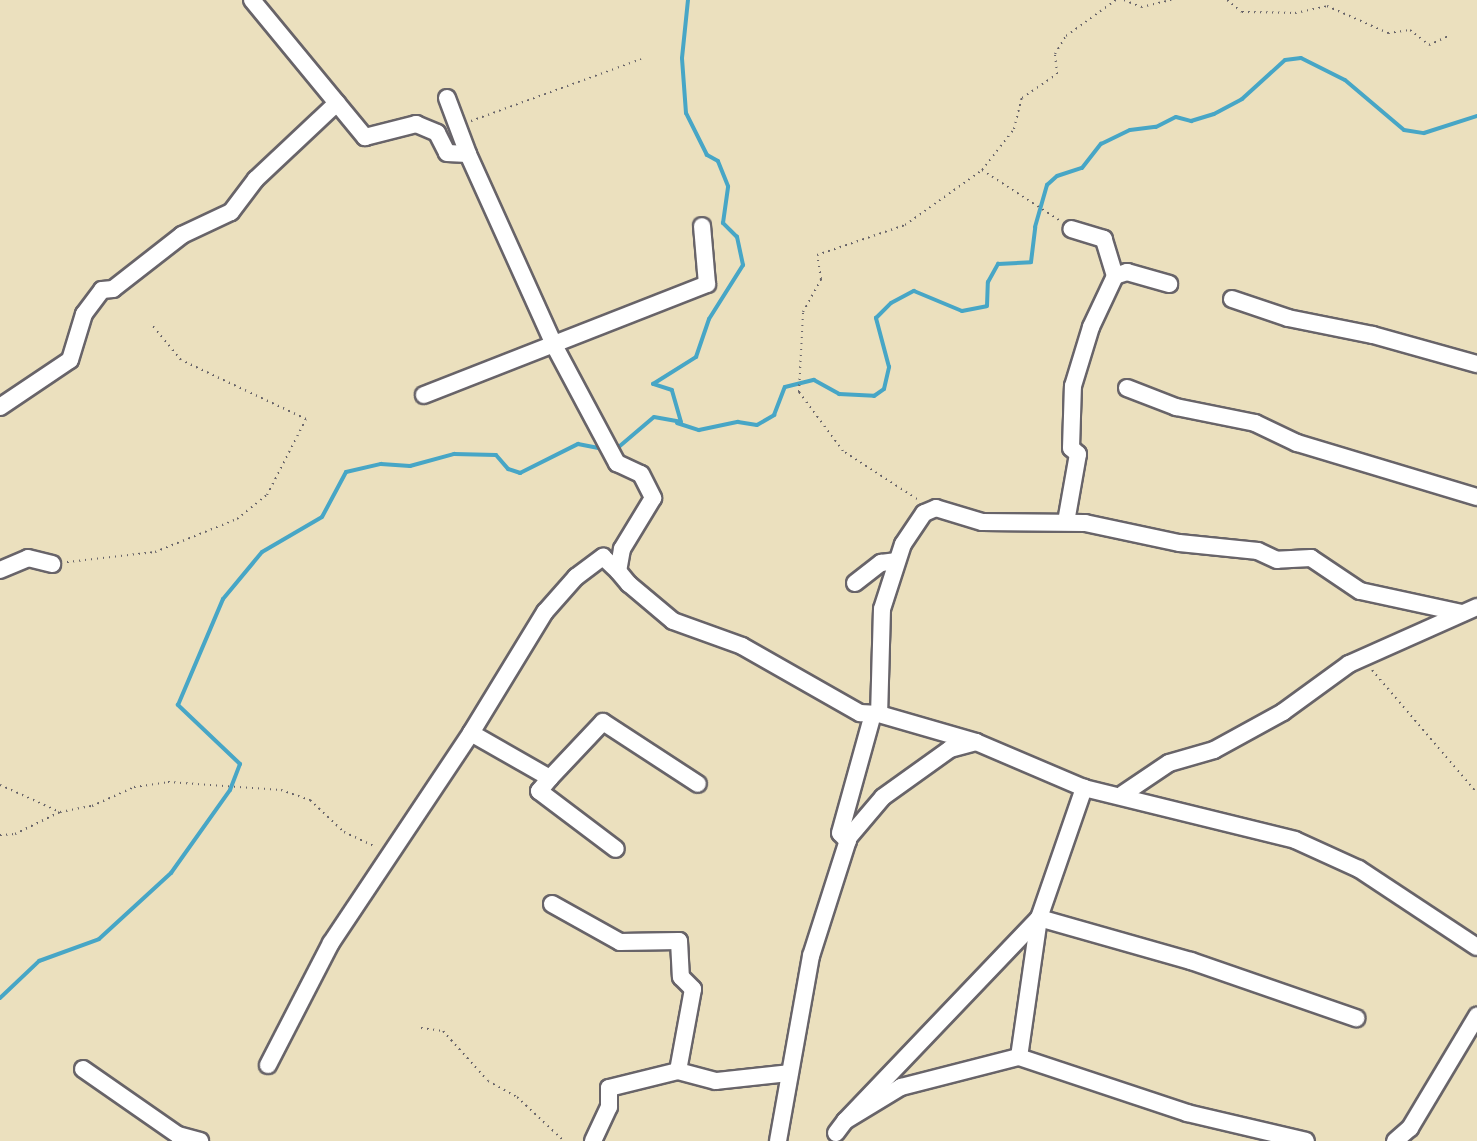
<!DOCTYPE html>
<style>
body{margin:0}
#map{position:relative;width:1477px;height:1141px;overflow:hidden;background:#ebe0be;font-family:Mynerve,sans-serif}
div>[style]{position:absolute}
.stream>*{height:4px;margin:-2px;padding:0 2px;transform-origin:2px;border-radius:2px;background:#47a6c6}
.path>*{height:2px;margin-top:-1px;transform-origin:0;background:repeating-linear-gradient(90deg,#686469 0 1.5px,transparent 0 6px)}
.roads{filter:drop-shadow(2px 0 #686469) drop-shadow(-2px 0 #686469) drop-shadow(0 2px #686469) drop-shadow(0 -2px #686469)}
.minor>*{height:16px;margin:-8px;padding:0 8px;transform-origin:8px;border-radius:8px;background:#fff}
span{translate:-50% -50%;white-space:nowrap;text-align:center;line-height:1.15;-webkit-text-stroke:4.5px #fdfcf7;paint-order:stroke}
</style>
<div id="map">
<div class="stream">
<i style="left:677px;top:423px;width:23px;rotate:18deg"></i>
<i style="left:699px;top:430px;width:40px;rotate:-12deg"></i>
<i style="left:738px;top:422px;width:19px;rotate:9deg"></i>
<i style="left:757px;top:425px;width:20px;rotate:-30deg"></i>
<i style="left:774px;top:415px;width:30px;rotate:-69deg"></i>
<i style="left:785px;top:387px;width:30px;rotate:-14deg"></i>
<i style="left:814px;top:380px;width:29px;rotate:29deg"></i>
<i style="left:839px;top:394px;width:35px;rotate:3deg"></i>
<i style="left:874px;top:396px;width:12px;rotate:-35deg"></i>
<i style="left:884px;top:389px;width:23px;rotate:-77deg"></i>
<i style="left:889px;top:367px;width:51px;rotate:-104.9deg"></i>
<i style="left:876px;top:318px;width:21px;rotate:-45deg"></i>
<i style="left:891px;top:303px;width:26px;rotate:-28deg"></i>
<i style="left:914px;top:291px;width:52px;rotate:22.6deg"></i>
<i style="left:962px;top:311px;width:25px;rotate:-11deg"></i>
<i style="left:987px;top:306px;width:24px;rotate:-88deg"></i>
<i style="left:988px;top:282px;width:21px;rotate:-61deg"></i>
<i style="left:998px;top:264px;width:33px;rotate:-3deg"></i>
<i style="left:1031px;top:262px;width:35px;rotate:-83deg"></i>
<i style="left:1035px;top:227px;width:44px;rotate:-74.1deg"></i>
<i style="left:1047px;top:185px;width:13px;rotate:-42deg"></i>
<i style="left:1057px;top:176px;width:26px;rotate:-18deg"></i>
<i style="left:1082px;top:168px;width:31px;rotate:-52deg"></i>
<i style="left:1101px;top:144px;width:32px;rotate:-26deg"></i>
<i style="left:1130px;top:130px;width:26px;rotate:-7deg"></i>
<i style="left:1156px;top:127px;width:22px;rotate:-27deg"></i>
<i style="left:1176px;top:117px;width:16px;rotate:15deg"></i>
<i style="left:1191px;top:121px;width:24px;rotate:-17deg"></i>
<i style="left:1214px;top:114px;width:32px;rotate:-28deg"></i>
<i style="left:1242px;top:99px;width:58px;rotate:-42.2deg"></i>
<i style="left:1285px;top:60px;width:16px;rotate:-7deg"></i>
<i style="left:1301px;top:58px;width:49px;rotate:26.6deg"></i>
<i style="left:1345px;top:80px;width:77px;rotate:40.3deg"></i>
<i style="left:1404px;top:130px;width:20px;rotate:9deg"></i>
<i style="left:1424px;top:133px;width:56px;rotate:-17.8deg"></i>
<i style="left:614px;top:451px;width:52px;rotate:-40.4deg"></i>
<i style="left:654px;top:417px;width:27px;rotate:10deg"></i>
<i style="left:681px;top:422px;width:33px;rotate:-106deg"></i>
<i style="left:672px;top:390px;width:20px;rotate:-162deg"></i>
<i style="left:653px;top:384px;width:51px;rotate:-32.1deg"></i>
<i style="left:696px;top:357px;width:40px;rotate:-71.1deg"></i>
<i style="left:709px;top:319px;width:64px;rotate:-57.8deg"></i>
<i style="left:743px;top:265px;width:29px;rotate:-102deg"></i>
<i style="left:737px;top:237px;width:20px;rotate:-135deg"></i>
<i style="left:723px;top:223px;width:37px;rotate:-82deg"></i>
<i style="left:728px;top:186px;width:27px;rotate:-112deg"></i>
<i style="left:718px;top:161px;width:13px;rotate:-151deg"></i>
<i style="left:707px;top:155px;width:47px;rotate:-116.6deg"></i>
<i style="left:686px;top:113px;width:55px;rotate:-94.2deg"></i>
<i style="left:682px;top:58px;width:58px;rotate:-84.1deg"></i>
<i style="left:0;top:998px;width:54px;rotate:-43.5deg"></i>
<i style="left:39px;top:961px;width:64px;rotate:-20.1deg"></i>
<i style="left:99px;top:939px;width:98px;rotate:-42.5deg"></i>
<i style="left:171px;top:873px;width:102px;rotate:-54.6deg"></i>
<i style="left:230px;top:790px;width:28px;rotate:-69deg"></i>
<i style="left:240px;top:764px;width:86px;rotate:-136.4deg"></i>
<i style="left:178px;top:705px;width:115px;rotate:-67deg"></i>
<i style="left:223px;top:599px;width:61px;rotate:-50.3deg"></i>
<i style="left:262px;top:552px;width:69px;rotate:-30.3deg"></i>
<i style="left:322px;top:517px;width:51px;rotate:-61.9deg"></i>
<i style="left:346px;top:472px;width:36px;rotate:-13deg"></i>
<i style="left:381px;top:464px;width:29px;rotate:4deg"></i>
<i style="left:410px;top:466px;width:46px;rotate:-15.3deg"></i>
<i style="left:454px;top:454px;width:42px;rotate:1.4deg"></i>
<i style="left:496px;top:455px;width:18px;rotate:49deg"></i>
<i style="left:508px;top:469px;width:13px;rotate:18deg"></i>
<i style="left:520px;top:473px;width:65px;rotate:-26.6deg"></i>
<i style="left:578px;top:444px;width:26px;rotate:11deg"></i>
</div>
<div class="path">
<i style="left:1124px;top:0;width:18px;rotate:22deg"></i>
<i style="left:1141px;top:7px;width:31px;rotate:-13deg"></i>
<i style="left:1227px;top:0;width:19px;rotate:39deg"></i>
<i style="left:1242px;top:12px;width:53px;rotate:1.1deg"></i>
<i style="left:1295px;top:13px;width:33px;rotate:-12deg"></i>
<i style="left:1327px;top:6px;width:67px;rotate:23.9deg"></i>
<i style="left:1388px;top:33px;width:22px;rotate:-8deg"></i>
<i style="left:1410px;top:30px;width:24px;rotate:38deg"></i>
<i style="left:1429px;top:45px;width:21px;rotate:-25deg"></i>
<i style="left:471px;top:121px;width:181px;rotate:-20deg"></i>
<i style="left:982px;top:170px;width:52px;rotate:-52deg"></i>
<i style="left:1014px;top:129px;width:32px;rotate:-76deg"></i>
<i style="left:1022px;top:98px;width:42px;rotate:-34.4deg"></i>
<i style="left:1057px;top:74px;width:20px;rotate:-96deg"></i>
<i style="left:1055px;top:54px;width:21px;rotate:-59deg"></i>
<i style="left:1066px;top:36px;width:62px;rotate:-35.8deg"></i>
<i style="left:917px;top:499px;width:88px;rotate:-147deg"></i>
<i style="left:843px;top:451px;width:74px;rotate:-126.7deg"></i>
<i style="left:799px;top:392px;width:80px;rotate:-87.1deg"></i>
<i style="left:803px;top:312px;width:38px;rotate:-61deg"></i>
<i style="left:821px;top:279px;width:24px;rotate:-99deg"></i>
<i style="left:817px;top:255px;width:93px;rotate:-18.8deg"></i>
<i style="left:905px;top:225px;width:95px;rotate:-35.5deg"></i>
<i style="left:982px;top:170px;width:92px;rotate:33deg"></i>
<i style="left:67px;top:562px;width:89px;rotate:-6.5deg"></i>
<i style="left:155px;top:552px;width:88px;rotate:-21.9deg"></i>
<i style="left:237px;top:519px;width:38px;rotate:-39deg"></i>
<i style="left:267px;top:495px;width:85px;rotate:-62.8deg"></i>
<i style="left:306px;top:419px;width:138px;rotate:-154.7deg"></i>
<i style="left:181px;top:360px;width:45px;rotate:-129.6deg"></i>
<i style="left:1372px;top:670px;width:162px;rotate:49.5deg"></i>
<i style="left:0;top:785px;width:66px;rotate:24.2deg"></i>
<i style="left:60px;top:812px;width:33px;rotate:-11deg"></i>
<i style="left:92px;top:806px;width:46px;rotate:-24.3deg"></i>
<i style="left:134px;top:787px;width:34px;rotate:-8deg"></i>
<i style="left:168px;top:782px;width:113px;rotate:4deg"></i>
<i style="left:281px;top:790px;width:31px;rotate:19deg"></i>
<i style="left:310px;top:800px;width:47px;rotate:43.3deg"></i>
<i style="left:344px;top:832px;width:35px;rotate:25deg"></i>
<i style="left:0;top:835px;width:15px;rotate:-4deg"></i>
<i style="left:15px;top:834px;width:50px;rotate:-26.1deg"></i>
<i style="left:421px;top:1028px;width:22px;rotate:8deg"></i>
<i style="left:443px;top:1031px;width:67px;rotate:48deg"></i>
<i style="left:488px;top:1081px;width:33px;rotate:29deg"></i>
<i style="left:517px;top:1097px;width:64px;rotate:43.1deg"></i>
</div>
<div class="roads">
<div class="minor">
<i style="left:252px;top:0;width:178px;rotate:50.5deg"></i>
<i style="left:365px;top:137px;width:53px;rotate:-14.3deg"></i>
<i style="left:416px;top:124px;width:23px;rotate:23deg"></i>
<i style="left:437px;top:133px;width:22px;rotate:63deg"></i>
<i style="left:447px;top:153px;width:21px;rotate:3deg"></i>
<i style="left:468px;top:154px;width:212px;rotate:65.7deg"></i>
<i style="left:555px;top:347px;width:132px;rotate:61.9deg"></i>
<i style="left:617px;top:463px;width:26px;rotate:25deg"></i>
<i style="left:641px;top:474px;width:27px;rotate:63deg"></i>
<i style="left:653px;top:498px;width:60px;rotate:121.3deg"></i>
<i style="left:622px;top:549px;width:22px;rotate:100deg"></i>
<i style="left:618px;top:571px;width:17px;rotate:50deg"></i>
<i style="left:629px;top:584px;width:57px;rotate:40.1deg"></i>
<i style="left:673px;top:621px;width:73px;rotate:19.9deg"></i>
<i style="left:742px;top:646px;width:136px;rotate:29.6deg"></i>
<i style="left:860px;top:713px;width:19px;rotate:3deg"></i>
<i style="left:447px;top:98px;width:60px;rotate:69.4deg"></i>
<i style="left:1115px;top:276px;width:13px;rotate:-18deg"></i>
<i style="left:1127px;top:272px;width:44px;rotate:15.9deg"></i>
<i style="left:1232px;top:299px;width:59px;rotate:18.7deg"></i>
<i style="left:1288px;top:318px;width:87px;rotate:11.3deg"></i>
<i style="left:1373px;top:335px;width:108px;rotate:15.6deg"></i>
<i style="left:1127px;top:388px;width:53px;rotate:21.2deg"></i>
<i style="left:1176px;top:407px;width:81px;rotate:11.4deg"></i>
<i style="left:1255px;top:423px;width:47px;rotate:25.5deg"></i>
<i style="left:1297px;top:443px;width:188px;rotate:16.7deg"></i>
<i style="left:424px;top:395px;width:304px;rotate:-21.4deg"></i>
<i style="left:707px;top:284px;width:58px;rotate:-94.9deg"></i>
<i style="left:0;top:407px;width:84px;rotate:-33.9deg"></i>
<i style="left:70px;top:360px;width:48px;rotate:-73.1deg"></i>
<i style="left:84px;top:314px;width:30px;rotate:-53deg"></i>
<i style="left:102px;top:290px;width:11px;rotate:-5deg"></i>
<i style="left:113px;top:289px;width:88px;rotate:-38deg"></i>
<i style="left:182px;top:235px;width:54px;rotate:-25.1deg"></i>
<i style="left:231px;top:212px;width:41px;rotate:-52.9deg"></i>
<i style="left:256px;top:179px;width:111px;rotate:-43.2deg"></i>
<i style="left:1066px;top:522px;width:69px;rotate:-80deg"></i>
<i style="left:1078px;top:454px;width:9px;rotate:-139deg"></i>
<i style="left:1071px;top:448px;width:62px;rotate:-88.2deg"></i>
<i style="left:1073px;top:386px;width:62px;rotate:-73deg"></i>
<i style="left:1091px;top:327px;width:56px;rotate:-64.8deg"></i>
<i style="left:1115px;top:276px;width:39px;rotate:-107deg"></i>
<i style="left:1104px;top:239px;width:34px;rotate:-163deg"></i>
<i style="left:0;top:570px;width:30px;rotate:-23deg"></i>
<i style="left:28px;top:558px;width:25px;rotate:14deg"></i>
<i style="left:855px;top:583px;width:33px;rotate:-38deg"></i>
<i style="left:881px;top:563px;width:16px;rotate:-7deg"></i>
<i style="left:1462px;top:613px;width:104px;rotate:-167.8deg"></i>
<i style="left:1360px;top:591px;width:59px;rotate:-146deg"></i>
<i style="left:1311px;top:558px;width:34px;rotate:177deg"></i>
<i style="left:1277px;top:560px;width:21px;rotate:-155deg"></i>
<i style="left:1258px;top:551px;width:79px;rotate:-174.2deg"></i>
<i style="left:1179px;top:543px;width:96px;rotate:-168deg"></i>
<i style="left:1085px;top:523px;width:103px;rotate:-179.4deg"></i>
<i style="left:982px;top:522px;width:48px;rotate:-163.1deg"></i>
<i style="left:936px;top:508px;width:13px;rotate:157deg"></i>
<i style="left:924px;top:513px;width:37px;rotate:124deg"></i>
<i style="left:903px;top:544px;width:68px;rotate:107.9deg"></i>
<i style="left:882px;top:609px;width:105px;rotate:91.6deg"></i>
<i style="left:879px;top:714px;width:101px;rotate:16.1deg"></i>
<i style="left:976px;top:742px;width:117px;rotate:23.1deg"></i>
<i style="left:1084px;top:788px;width:217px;rotate:13.8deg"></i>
<i style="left:1295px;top:840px;width:70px;rotate:24.4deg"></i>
<i style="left:1359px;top:869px;width:141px;rotate:33.5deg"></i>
<i style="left:471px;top:733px;width:142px;rotate:-58.6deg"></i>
<i style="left:545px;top:612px;width:47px;rotate:-48.5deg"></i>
<i style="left:576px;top:577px;width:34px;rotate:-37deg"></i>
<i style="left:603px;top:557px;width:21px;rotate:43deg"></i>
<i style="left:550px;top:778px;width:77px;rotate:-46.6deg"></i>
<i style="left:603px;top:722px;width:113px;rotate:33.1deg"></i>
<i style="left:1123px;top:794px;width:55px;rotate:-34deg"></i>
<i style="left:1169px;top:763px;width:47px;rotate:-16.1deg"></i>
<i style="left:1214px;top:750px;width:79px;rotate:-28.8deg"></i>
<i style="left:1283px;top:712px;width:82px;rotate:-36deg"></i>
<i style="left:1349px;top:664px;width:140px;rotate:-24deg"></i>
<i style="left:848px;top:841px;width:11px;rotate:-135deg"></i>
<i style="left:840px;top:833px;width:123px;rotate:-74.5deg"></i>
<i style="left:552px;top:904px;width:78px;rotate:29.2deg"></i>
<i style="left:620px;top:942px;width:59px;rotate:-1deg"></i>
<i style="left:679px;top:941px;width:36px;rotate:87deg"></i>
<i style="left:681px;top:977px;width:17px;rotate:45deg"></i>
<i style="left:693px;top:989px;width:83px;rotate:100.4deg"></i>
<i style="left:1019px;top:1057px;width:140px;rotate:-81.8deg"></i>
<i style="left:1039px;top:918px;width:138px;rotate:-70.9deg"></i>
<i style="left:268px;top:1065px;width:137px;rotate:-62.7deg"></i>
<i style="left:331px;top:943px;width:252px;rotate:-56.3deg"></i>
<i style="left:471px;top:733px;width:91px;rotate:29.7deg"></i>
<i style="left:550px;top:778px;width:17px;rotate:130deg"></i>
<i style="left:539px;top:791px;width:96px;rotate:37deg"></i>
<i style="left:83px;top:1069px;width:116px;rotate:34.8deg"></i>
<i style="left:178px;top:1135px;width:23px;rotate:15deg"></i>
<i style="left:845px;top:1121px;width:281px;rotate:-46.3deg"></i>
<i style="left:1039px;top:918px;width:158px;rotate:15.8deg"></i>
<i style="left:1191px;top:961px;width:175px;rotate:19.1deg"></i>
<i style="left:836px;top:1133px;width:15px;rotate:-53deg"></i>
<i style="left:845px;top:1121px;width:66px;rotate:-31.3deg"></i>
<i style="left:901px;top:1087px;width:122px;rotate:-14.3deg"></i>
<i style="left:1019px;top:1057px;width:177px;rotate:18.4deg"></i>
<i style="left:1187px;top:1113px;width:122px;rotate:13.2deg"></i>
<i style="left:593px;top:1141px;width:38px;rotate:-65deg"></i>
<i style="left:609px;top:1107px;width:19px;rotate:-90deg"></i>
<i style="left:609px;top:1088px;width:71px;rotate:-13.8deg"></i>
<i style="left:678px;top:1071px;width:39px;rotate:15deg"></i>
<i style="left:716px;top:1081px;width:74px;rotate:-6.2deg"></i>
<i style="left:778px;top:1141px;width:188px;rotate:-79.9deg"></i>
<i style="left:811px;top:956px;width:125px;rotate:-72.3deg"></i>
<i style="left:849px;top:837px;width:52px;rotate:-49.6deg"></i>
<i style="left:883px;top:797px;width:82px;rotate:-35.6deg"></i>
<i style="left:950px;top:749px;width:27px;rotate:-15deg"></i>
<i style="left:1395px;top:1141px;width:20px;rotate:-41deg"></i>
<i style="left:1410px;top:1128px;width:131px;rotate:-59.1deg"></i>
</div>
</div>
</div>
